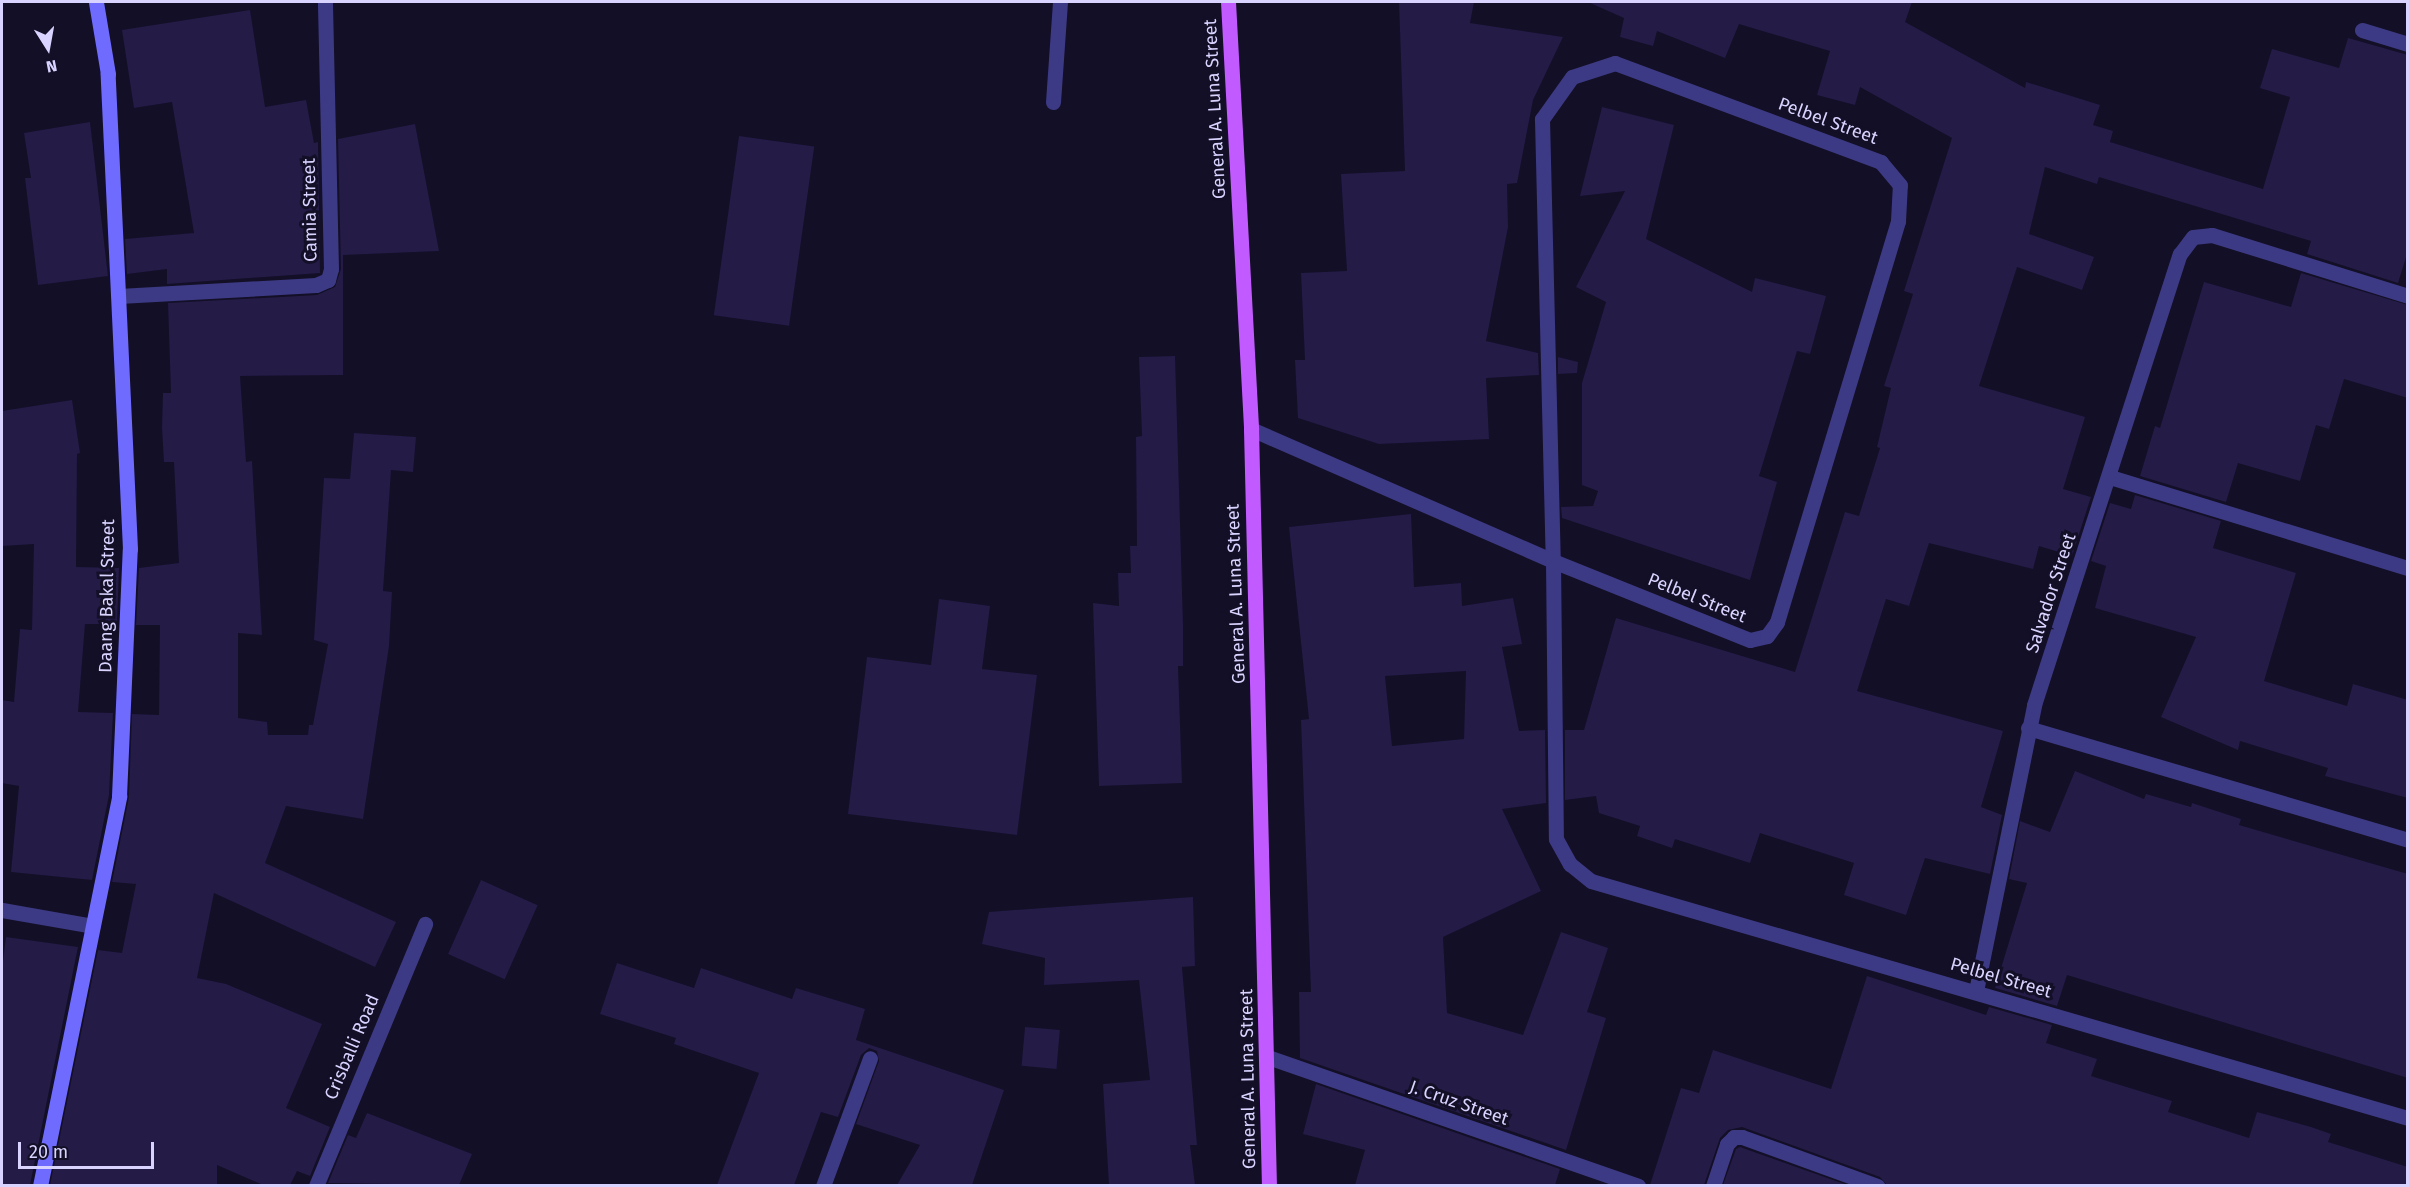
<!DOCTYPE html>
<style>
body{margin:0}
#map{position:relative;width:2409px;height:1187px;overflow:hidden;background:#130f26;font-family:"Fira Sans",sans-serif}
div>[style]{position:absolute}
.building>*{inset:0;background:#241b47;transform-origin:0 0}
.lane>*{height:15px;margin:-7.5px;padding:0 7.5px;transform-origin:7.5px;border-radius:7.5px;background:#3d3a85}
.street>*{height:15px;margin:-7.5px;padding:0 7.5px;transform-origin:7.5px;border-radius:7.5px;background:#3d3a85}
.secondary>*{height:15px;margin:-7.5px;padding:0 7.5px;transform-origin:7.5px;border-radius:7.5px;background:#6f6bff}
.primary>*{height:15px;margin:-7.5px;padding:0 7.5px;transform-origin:7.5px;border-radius:7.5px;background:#c25bff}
span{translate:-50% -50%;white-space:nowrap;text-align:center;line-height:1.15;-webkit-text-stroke:6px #130f26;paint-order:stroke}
.street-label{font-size:18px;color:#d9d4ff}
.frame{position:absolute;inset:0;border:3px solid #d9d4ff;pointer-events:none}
.north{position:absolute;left:18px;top:18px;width:60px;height:60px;-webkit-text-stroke:4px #130f26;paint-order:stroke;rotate:169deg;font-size:16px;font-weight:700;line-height:24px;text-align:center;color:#d9d4ff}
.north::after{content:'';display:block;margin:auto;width:21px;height:27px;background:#d9d4ff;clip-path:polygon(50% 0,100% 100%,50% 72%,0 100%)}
.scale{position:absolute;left:18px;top:1142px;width:136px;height:27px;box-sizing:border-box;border:3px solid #d9d4ff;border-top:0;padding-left:8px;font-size:18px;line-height:21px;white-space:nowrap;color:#d9d4ff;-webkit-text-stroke:4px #130f26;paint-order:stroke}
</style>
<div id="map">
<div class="building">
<i style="clip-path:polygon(1399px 2px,1474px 2px,1470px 23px,1563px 37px,1533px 100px,1517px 183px,1507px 184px,1508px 227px,1486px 341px,1538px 353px,1539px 375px,1486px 378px,1489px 439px,1379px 444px,1298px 418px,1295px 360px,1305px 360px,1301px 273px,1347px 271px,1341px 174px,1405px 171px)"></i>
<i style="clip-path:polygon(1588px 2px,1912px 2px,1905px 22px,2025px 88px,2026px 82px,2100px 105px,2093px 125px,2113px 131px,2110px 142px,2263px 189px,2290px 97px,2260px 88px,2272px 49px,2339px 68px,2348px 38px,2408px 55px,2408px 251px,2398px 283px,2307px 254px,2311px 241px,2099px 177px,2097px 184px,2045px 167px,2029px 234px,2094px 257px,2082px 290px,2017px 267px,1979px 386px,2085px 417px,2063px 489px,2091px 497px,2072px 556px,2039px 546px,2033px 569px,1929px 543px,1909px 606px,1886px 599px,1857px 691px,2003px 731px,1981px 807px,2002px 815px,1990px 874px,1925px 858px,1906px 915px,1844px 895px,1854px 863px,1760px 833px,1750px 863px,1675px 839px,1672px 848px,1637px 836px,1640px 826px,1599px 813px,1596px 796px,1565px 800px,1565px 730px,1584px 730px,1616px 618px,1795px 672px,1845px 512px,1859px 516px,1880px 448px,1877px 447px,1891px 388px,1884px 386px,1913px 294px,1904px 291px,1952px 138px,1860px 87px,1855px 105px,1817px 95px,1830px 51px,1739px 24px,1725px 58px,1657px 31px,1653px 46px,1620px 37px,1624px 18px)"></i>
<i style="clip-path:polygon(250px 10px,265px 107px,306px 100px,314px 143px,318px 142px,320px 273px,167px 284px,167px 269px,127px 274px,125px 239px,194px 233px,172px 102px,134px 108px,122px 30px)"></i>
<i style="clip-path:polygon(1602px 107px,1674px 125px,1646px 239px,1752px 292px,1755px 278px,1826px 296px,1810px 354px,1797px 351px,1759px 476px,1777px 482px,1750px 580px,1562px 518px,1561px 507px,1593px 506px,1598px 491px,1582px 485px,1582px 383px,1606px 302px,1576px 287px,1625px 191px,1580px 196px)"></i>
<i style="clip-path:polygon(90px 122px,108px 276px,38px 285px,25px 178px,31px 178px,24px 133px)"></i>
<i style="clip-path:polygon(415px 124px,439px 251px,343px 255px,343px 375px,240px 376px,246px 462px,252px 461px,262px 635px,238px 633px,238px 718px,267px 722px,268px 735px,308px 735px,309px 725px,313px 725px,328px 644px,314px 640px,324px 478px,350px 479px,354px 433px,416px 437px,413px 472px,391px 470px,383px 591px,392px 592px,389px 646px,363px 819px,286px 806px,265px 863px,396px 922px,375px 967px,214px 893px,197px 978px,226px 984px,322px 1024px,286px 1108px,330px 1127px,310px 1176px,297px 1171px,290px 1185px,263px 1185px,217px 1165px,217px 1185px,50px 1185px,98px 950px,122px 953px,136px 884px,112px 882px,129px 797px,132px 714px,159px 715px,160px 625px,136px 625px,139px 568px,179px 563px,174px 462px,164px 462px,162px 428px,163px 393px,171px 393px,168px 303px,317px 295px,335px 287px,341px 269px,338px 139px)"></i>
<i style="left:739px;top:136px;width:76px;height:181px;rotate:8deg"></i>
<i style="clip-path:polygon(2301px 273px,2408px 305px,2408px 398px,2344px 379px,2329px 429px,2316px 425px,2300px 481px,2238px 463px,2226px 502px,2140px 476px,2155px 426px,2160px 428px,2204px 282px,2291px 307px)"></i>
<i style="clip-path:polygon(1175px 356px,1183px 624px,1183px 666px,1178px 666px,1182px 783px,1099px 786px,1093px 603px,1119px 606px,1118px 573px,1131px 573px,1130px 546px,1137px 546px,1136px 437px,1142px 436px,1139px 357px)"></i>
<i style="clip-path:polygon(1558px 357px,1578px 362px,1577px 373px,1558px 374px)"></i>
<i style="clip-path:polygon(72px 400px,80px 453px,77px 454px,76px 567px,119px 568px,117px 624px,85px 624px,78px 712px,113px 713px,109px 795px,92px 880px,11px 872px,19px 786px,2px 783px,2px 700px,14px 702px,20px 629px,32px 630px,34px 544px,2px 546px,2px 411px)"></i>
<i style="clip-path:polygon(2135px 495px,2221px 521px,2213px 548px,2296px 573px,2264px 681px,2347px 706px,2353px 684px,2408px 700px,2408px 798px,2325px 776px,2328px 768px,2240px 741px,2238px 750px,2161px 717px,2196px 637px,2095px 608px,2106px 566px,2091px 561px,2110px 503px,2131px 509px)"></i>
<i style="clip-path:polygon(evenodd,1411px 514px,1414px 587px,1461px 583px,1462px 606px,1513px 598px,1522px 644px,1502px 647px,1519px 731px,1545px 730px,1546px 803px,1502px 809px,1541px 891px,1443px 937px,1447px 1013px,1523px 1035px,1561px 932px,1608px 948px,1587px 1012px,1606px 1018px,1566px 1150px,1300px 1058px,1299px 992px,1311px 992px,1301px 720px,1309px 719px,1289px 527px,1411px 514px,1466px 671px,1464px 739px,1392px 746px,1385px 676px,1466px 671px)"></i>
<i style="clip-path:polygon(939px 599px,990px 606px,982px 669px,1037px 675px,1017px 835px,848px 814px,867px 657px,931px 665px)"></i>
<i style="clip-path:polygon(2075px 771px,2144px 799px,2146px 794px,2191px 807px,2192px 803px,2241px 819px,2239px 825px,2408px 874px,2408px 1078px,2067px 975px,2057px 1006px,1995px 988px,2027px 883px,2009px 879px,2020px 821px,2050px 832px)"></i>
<i style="left:481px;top:880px;width:62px;height:81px;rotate:24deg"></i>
<i style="clip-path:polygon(1193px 897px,1195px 966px,1182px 967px,1197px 1145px,1190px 1145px,1195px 1185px,1109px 1185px,1103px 1084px,1150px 1080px,1139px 980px,1044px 985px,1045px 958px,982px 944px,989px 912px)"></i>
<i style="clip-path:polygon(6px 937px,78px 947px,30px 1185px,2px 1185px,2px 969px)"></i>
<i style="clip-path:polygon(617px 963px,694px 988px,701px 968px,792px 999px,796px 988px,865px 1009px,856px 1040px,1004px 1090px,972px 1185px,897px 1185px,920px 1145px,856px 1124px,879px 1061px,877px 1051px,869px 1048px,861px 1055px,838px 1117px,821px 1112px,794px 1185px,717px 1185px,759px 1073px,674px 1044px,676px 1038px,600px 1014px)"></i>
<i style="clip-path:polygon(1867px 976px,1986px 1015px,1989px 1007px,2052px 1025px,2046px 1043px,2097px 1059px,2091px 1076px,2172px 1101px,2168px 1112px,2249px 1138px,2257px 1112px,2311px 1127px,2331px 1134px,2328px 1142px,2408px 1167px,2408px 1185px,1887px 1185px,1880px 1177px,1742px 1127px,1728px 1130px,1720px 1138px,1704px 1185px,1650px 1185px,1681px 1088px,1699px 1093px,1713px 1050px,1831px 1089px)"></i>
<i style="left:1025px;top:1027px;width:35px;height:39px;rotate:5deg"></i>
<i style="clip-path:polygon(1316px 1084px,1560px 1169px,1555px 1185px,1355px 1185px,1365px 1150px,1303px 1134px)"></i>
<i style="clip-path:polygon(367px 1113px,472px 1154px,459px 1185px,328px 1183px,348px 1135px,356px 1138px)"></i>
<i style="clip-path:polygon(1740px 1147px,1847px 1185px,1723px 1185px,1736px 1149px)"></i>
</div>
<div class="lane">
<i style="left:1053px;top:102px;width:100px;rotate:-86deg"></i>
</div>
<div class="street">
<i style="left:2362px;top:30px;width:48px;rotate:16.9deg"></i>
<i style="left:119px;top:296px;width:197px;rotate:-3.2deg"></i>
<i style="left:316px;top:285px;width:13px;rotate:-23deg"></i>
<i style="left:328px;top:280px;width:11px;rotate:-75deg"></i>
<i style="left:331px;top:269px;width:267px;rotate:-91.3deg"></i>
<i style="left:1251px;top:429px;width:330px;rotate:23.6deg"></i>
<i style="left:1553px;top:561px;width:212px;rotate:21.9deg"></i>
<i style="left:1750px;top:640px;width:17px;rotate:-13deg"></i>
<i style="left:1767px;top:636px;width:17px;rotate:-54deg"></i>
<i style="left:1777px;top:622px;width:419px;rotate:-73.2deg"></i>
<i style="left:1898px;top:221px;width:36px;rotate:-87deg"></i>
<i style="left:1900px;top:185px;width:30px;rotate:-130deg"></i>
<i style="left:1881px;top:162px;width:284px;rotate:-159.6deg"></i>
<i style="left:1615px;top:63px;width:45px;rotate:162deg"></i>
<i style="left:1572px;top:77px;width:52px;rotate:125.5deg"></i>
<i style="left:1542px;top:119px;width:442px;rotate:88.6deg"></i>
<i style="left:1553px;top:561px;width:278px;rotate:89.4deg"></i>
<i style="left:1556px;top:839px;width:29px;rotate:61deg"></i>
<i style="left:1570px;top:864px;width:27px;rotate:39deg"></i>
<i style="left:1591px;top:881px;width:851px;rotate:16.18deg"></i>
<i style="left:2110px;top:477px;width:312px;rotate:17deg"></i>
<i style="left:2028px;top:728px;width:396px;rotate:16.4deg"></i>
<i style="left:2px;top:910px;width:92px;rotate:10deg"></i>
<i style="left:1976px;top:991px;width:292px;rotate:-78.5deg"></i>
<i style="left:2034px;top:705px;width:474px;rotate:-72.1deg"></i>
<i style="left:2180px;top:254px;width:21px;rotate:-53deg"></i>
<i style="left:2193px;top:237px;width:19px;rotate:-6deg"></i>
<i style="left:2212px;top:235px;width:205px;rotate:17.3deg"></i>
<i style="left:1268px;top:1057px;width:392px;rotate:19.2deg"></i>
<i style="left:316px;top:1186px;width:284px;rotate:-67.4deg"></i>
<i style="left:823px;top:1186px;width:136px;rotate:-69.8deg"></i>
<i style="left:1713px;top:1186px;width:44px;rotate:-71.6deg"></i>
<i style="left:1727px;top:1144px;width:10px;rotate:-45deg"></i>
<i style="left:1734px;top:1137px;width:8px"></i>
<i style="left:1742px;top:1137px;width:144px;rotate:19.9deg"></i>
</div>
<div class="secondary">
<i style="left:40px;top:1186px;width:398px;rotate:-78.5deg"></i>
<i style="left:119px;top:796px;width:247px;rotate:-87.5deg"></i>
<i style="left:130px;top:549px;width:476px;rotate:-92.7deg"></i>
<i style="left:108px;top:74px;width:73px;rotate:-99.5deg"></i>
</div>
<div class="primary">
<i style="left:1228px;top:2px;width:428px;rotate:86.9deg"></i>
<i style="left:1251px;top:429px;width:757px;rotate:88.64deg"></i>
</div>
<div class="street-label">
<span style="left:1215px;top:109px;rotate:-93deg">General A. Luna Street</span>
<span style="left:1828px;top:121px;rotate:20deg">Pelbel Street</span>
<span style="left:310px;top:210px;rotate:-91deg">Camia Street</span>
<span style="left:2051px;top:593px;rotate:-72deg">Salvador Street</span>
<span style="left:1236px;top:594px;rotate:-92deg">General A. Luna Street</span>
<span style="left:107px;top:596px;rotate:-89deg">Daang Bakal Street</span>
<span style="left:1697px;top:598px;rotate:22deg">Pelbel Street</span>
<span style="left:2001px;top:978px;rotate:16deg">Pelbel Street</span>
<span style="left:352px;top:1047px;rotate:-67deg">Crisballi Road</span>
<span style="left:1248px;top:1079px;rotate:-91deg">General A. Luna Street</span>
<span style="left:1459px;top:1103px;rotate:19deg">J. Cruz Street</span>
</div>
<div class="frame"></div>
<div class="north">N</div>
<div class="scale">20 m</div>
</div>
